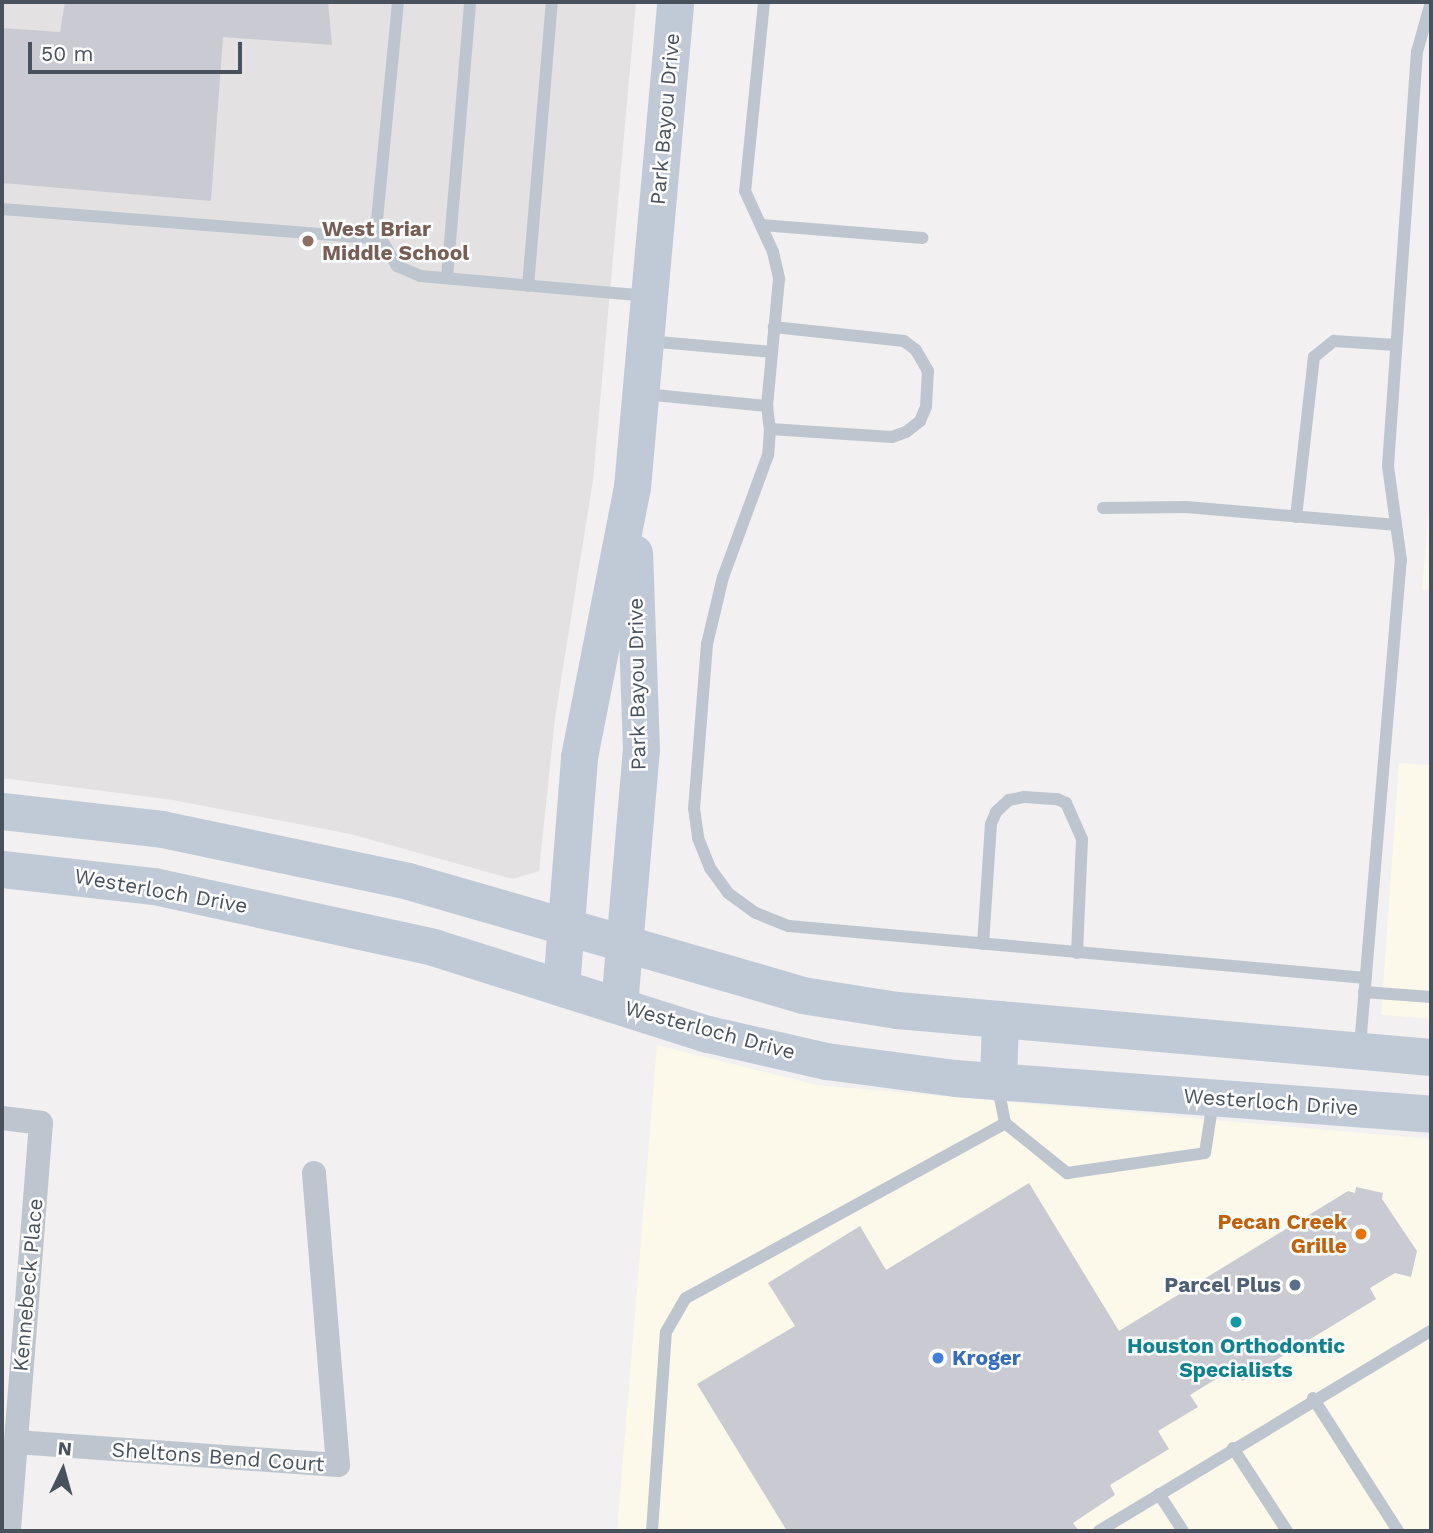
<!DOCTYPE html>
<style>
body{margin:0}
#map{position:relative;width:1433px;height:1533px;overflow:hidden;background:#f2f0f0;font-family:"Work Sans",sans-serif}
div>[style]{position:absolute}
.commercial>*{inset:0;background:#fcf8ea}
.education>*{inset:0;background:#e3e1e2}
.building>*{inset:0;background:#cacbd2}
.lane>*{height:12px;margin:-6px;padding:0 6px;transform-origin:6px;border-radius:6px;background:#bdc6cf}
.street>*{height:24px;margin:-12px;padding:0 12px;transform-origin:12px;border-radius:12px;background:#bdc6cf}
.secondary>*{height:37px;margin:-18.5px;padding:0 18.5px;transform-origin:18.5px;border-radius:18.5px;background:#c0cad7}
.dots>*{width:19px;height:19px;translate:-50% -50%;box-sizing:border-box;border:4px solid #fff;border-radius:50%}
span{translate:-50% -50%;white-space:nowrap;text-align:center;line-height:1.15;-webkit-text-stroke:5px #fff;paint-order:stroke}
.street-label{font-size:21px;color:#47525d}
.education-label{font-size:21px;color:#785e54;font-weight:700}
.left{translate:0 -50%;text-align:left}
.food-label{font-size:21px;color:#c56008;font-weight:700}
.right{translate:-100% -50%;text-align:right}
.service-label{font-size:21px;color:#4e5e75;font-weight:700}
.culture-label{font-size:21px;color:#0d838f;font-weight:700}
.shop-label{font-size:21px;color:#366cbe;font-weight:700}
.frame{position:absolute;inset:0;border:4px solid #47525d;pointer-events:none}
.north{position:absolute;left:28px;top:1435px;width:70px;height:70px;-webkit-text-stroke:5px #fff;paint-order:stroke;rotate:5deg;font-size:19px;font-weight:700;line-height:28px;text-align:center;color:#47525d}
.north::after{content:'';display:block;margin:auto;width:24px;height:32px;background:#47525d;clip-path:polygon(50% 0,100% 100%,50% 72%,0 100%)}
.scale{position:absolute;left:28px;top:42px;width:214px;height:32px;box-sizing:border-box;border:4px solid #47525d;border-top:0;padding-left:9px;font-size:21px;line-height:24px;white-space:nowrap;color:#47525d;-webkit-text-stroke:5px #fff;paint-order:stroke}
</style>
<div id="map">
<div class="commercial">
<i style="clip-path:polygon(1431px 487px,1431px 590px,1422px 589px)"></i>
<i style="clip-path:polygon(1399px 763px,1431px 765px,1431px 1019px,1381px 1015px)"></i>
<i style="clip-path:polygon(657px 1045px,817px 1085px,1431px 1139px,1431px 1531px,617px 1531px)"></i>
</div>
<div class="education">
<i style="clip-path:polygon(2px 2px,636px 2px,593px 480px,555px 718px,539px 871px,513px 879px,350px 834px,173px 800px,2px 778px)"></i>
</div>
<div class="building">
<i style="clip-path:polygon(65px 2px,328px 2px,332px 45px,223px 37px,211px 201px,2px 183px,2px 28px,60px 32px)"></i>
<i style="clip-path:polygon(1029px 1183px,1119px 1331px,1348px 1191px,1355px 1193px,1356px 1187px,1383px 1193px,1382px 1199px,1417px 1251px,1411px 1277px,1395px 1273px,1370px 1288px,1376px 1299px,1242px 1381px,1234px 1368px,1190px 1395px,1198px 1407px,1158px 1431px,1169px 1449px,1110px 1485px,1115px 1495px,1073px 1523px,1079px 1531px,787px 1531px,697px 1384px,795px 1326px,768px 1283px,860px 1226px,886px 1270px)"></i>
</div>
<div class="lane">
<i style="left:398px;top:2px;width:229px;rotate:95.5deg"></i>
<i style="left:376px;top:230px;width:42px;rotate:59.7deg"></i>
<i style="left:397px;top:266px;width:25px;rotate:23deg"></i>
<i style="left:420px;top:276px;width:229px;rotate:5deg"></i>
<i style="left:764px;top:2px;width:190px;rotate:95.7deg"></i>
<i style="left:745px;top:191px;width:67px;rotate:65.3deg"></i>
<i style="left:773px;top:252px;width:28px;rotate:77deg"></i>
<i style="left:779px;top:279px;width:128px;rotate:95.4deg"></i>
<i style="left:767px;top:406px;width:23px;rotate:83deg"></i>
<i style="left:770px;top:429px;width:26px;rotate:94deg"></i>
<i style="left:768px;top:455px;width:130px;rotate:110.2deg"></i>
<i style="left:723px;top:577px;width:69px;rotate:103.4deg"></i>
<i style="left:707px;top:644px;width:165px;rotate:94.5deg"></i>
<i style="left:694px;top:808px;width:30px;rotate:82deg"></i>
<i style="left:698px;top:838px;width:32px;rotate:68deg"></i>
<i style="left:710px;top:868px;width:31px;rotate:54deg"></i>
<i style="left:728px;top:893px;width:34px;rotate:36deg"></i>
<i style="left:756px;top:913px;width:35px;rotate:22deg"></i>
<i style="left:789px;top:926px;width:579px;rotate:5.15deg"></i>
<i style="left:2px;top:209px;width:379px;rotate:4.5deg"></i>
<i style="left:762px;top:225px;width:161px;rotate:4.6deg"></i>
<i style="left:447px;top:278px;width:277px;rotate:-85.2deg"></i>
<i style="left:528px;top:286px;width:285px;rotate:-85.2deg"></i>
<i style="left:647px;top:341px;width:125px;rotate:5deg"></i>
<i style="left:644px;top:394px;width:124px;rotate:5.6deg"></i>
<i style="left:770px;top:429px;width:122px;rotate:3.8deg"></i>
<i style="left:892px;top:437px;width:15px;rotate:-20deg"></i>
<i style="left:906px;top:432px;width:18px;rotate:-38deg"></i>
<i style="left:920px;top:421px;width:15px;rotate:-67deg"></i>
<i style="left:926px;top:407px;width:36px;rotate:-87deg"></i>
<i style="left:928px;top:371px;width:24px;rotate:-120deg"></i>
<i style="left:916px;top:350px;width:15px;rotate:-143deg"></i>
<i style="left:904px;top:341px;width:131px;rotate:-173.9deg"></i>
<i style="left:1103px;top:508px;width:83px;rotate:-0.7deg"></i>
<i style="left:1186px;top:507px;width:209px;rotate:4.9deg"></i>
<i style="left:1296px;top:517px;width:161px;rotate:-83.6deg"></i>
<i style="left:1314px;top:357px;width:26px;rotate:-39deg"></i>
<i style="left:1334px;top:341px;width:62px;rotate:3.7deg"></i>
<i style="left:983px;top:944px;width:120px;rotate:-86.2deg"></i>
<i style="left:991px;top:824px;width:13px;rotate:-67deg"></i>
<i style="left:996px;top:812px;width:18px;rotate:-43deg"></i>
<i style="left:1009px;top:800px;width:16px;rotate:-11deg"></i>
<i style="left:1025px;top:797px;width:32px;rotate:4deg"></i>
<i style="left:1057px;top:799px;width:10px;rotate:24deg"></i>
<i style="left:1066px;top:803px;width:39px;rotate:66deg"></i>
<i style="left:1082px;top:839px;width:114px;rotate:92.5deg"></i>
<i style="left:1364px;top:992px;width:67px;rotate:4.3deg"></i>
<i style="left:1360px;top:1046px;width:488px;rotate:-85.2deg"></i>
<i style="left:1401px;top:560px;width:95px;rotate:-97.9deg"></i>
<i style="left:1388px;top:466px;width:415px;rotate:-86deg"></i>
<i style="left:1417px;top:52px;width:52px;rotate:-74.4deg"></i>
<i style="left:1005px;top:1123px;width:80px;rotate:38.9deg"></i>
<i style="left:1067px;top:1173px;width:139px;rotate:-8.2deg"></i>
<i style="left:1205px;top:1153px;width:53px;rotate:-81.3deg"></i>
<i style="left:1313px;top:1398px;width:158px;rotate:57.4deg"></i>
<i style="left:1233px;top:1448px;width:99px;rotate:57deg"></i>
<i style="left:1159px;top:1494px;width:44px;rotate:57deg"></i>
<i style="left:652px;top:1531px;width:199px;rotate:-86deg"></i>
<i style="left:666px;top:1332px;width:39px;rotate:-60deg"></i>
<i style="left:686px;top:1298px;width:364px;rotate:-28.7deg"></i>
<i style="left:1005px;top:1123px;width:38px;rotate:-101deg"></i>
<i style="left:1099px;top:1531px;width:388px;rotate:-31.1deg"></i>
</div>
<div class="street">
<i style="left:2px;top:1118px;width:39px;rotate:7deg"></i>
<i style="left:41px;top:1123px;width:409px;rotate:94.5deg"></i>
<i style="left:16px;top:1442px;width:323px;rotate:4.1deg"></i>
<i style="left:338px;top:1465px;width:293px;rotate:-94.7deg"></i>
</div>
<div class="secondary">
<i style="left:2px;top:811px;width:161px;rotate:6.4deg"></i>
<i style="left:162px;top:829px;width:251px;rotate:11.9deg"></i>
<i style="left:408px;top:881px;width:410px;rotate:16.1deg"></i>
<i style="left:802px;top:995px;width:96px;rotate:9deg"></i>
<i style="left:897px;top:1010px;width:536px;rotate:5.03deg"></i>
<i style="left:2px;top:869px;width:153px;rotate:6.4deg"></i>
<i style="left:154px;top:886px;width:286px;rotate:12.3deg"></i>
<i style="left:433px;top:947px;width:288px;rotate:17.6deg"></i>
<i style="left:708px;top:1034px;width:121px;rotate:12.9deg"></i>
<i style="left:826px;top:1061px;width:130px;rotate:7.5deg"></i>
<i style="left:955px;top:1078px;width:477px;rotate:4.3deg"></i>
<i style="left:561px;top:987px;width:231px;rotate:-85.5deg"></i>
<i style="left:579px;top:757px;width:275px;rotate:-78.9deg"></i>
<i style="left:632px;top:487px;width:487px;rotate:-84.9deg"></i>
<i style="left:619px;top:1005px;width:256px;rotate:-85.1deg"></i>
<i style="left:641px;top:750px;width:197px;rotate:-92deg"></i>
<i style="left:998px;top:1082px;width:63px;rotate:-88.2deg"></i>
</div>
<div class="dots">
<i style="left:308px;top:241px;background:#8d6e63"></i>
<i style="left:1361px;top:1234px;background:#e8710a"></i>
<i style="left:1295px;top:1285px;background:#5c6f8a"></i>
<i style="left:1236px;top:1322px;background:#0f9aa8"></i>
<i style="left:938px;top:1358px;background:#3f7fe0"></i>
</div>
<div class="street-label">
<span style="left:665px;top:119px;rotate:-85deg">Park Bayou Drive</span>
<span style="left:637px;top:684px;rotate:-91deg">Park Bayou Drive</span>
<span style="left:161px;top:891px;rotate:10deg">Westerloch Drive</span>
<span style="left:710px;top:1030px;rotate:15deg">Westerloch Drive</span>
<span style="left:1271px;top:1102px;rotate:4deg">Westerloch Drive</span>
<span style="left:28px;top:1285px;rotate:-85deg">Kennebeck Place</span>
<span style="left:218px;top:1457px;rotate:4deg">Sheltons Bend Court</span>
</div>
<div class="education-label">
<span class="left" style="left:322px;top:241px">West Briar<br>Middle School</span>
</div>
<div class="food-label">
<span class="right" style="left:1347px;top:1234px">Pecan Creek<br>Grille</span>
</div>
<div class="service-label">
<span class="right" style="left:1281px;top:1285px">Parcel Plus</span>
</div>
<div class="culture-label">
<span style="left:1236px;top:1358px">Houston Orthodontic<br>Specialists</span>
</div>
<div class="shop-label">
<span class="left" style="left:952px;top:1358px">Kroger</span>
</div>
<div class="frame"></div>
<div class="north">N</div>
<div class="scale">50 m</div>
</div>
